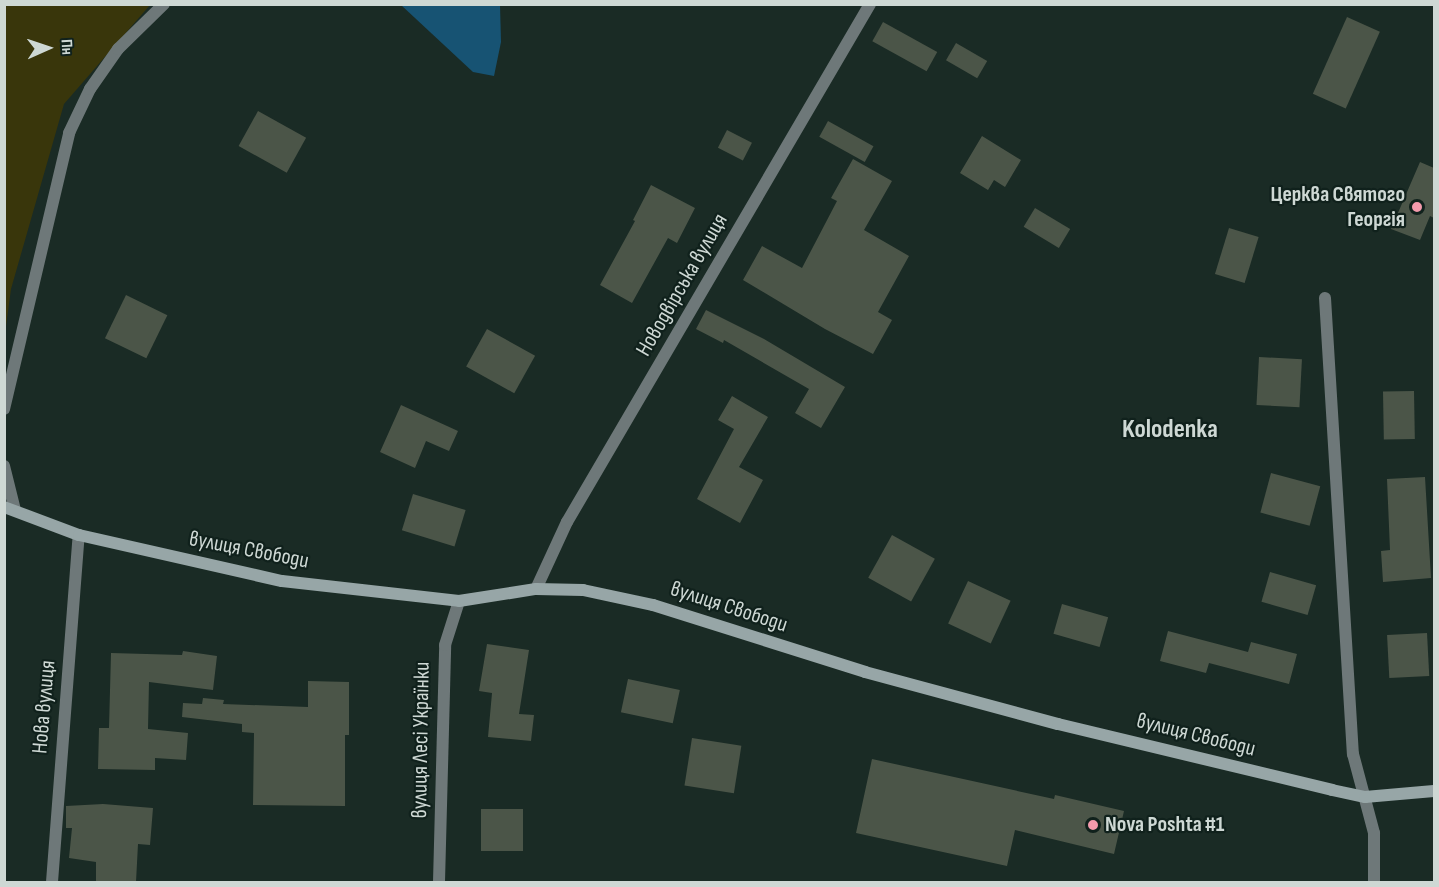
<!DOCTYPE html>
<meta charset="utf-8">
<style>
body{margin:0}
#map{position:relative;width:1439px;height:887px;overflow:hidden;background:#1a2b25;font-family:"Sofia Sans Condensed",sans-serif}
div>[style]{position:absolute}
.green>*{inset:0;background:#39360b}
.water>*{inset:0;background:#175373}
.building>*{inset:0;background:#4b5548;transform-origin:0 0}
.minor>*{height:12px;margin:-6px;padding:0 6px;transform-origin:6px;border-radius:6px;background:#6e7879}
.secondary>*{height:12px;margin:-6px;padding:0 6px;transform-origin:6px;border-radius:6px;background:#97a6a7}
.dots>*{width:16px;height:16px;translate:-50% -50%;box-sizing:border-box;border:3px solid #10211c;border-radius:50%}
span{translate:-50% -50%;white-space:nowrap;text-align:center;line-height:1.15;-webkit-text-stroke:4.5px #10211c;paint-order:stroke}
.poi-label{font-size:22px;color:#ced8d4;font-weight:700}
.right{translate:-100% -50%;text-align:right}
.left{translate:0 -50%;text-align:left}
.street-label{font-size:22px;color:#ced8d4}
.quarter-label{font-size:26px;color:#ced8d4;font-weight:700}
.frame{position:absolute;inset:0;border:6px solid #ced8d4;pointer-events:none}
.north{position:absolute;left:18px;top:18px;width:60px;height:60px;-webkit-text-stroke:4px #10211c;paint-order:stroke;rotate:87deg;font-size:16px;font-weight:700;line-height:24px;text-align:center;color:#ced8d4}
.north::after{content:'';display:block;margin:auto;width:21px;height:27px;background:#ced8d4;clip-path:polygon(50% 0,100% 100%,50% 72%,0 100%)}
</style>
<div id="map">
<div class="green">
<i style="clip-path:polygon(5px 5px,150px 5px,64px 104px,11px 289px,5px 334px)"></i>
</div>
<div class="water">
<i style="clip-path:polygon(401px 5px,500px 5px,501px 42px,494px 76px,473px 72px)"></i>
</div>
<div class="building">
<i style="left:1347px;top:17px;width:36px;height:84px;rotate:24deg"></i>
<i style="left:883px;top:22px;width:62px;height:22px;rotate:29deg"></i>
<i style="left:956px;top:43px;width:36px;height:20px;rotate:30deg"></i>
<i style="left:258px;top:111px;width:55px;height:40px;rotate:29deg"></i>
<i style="left:828px;top:121px;width:52px;height:18px;rotate:29deg"></i>
<i style="left:727px;top:130px;width:28px;height:20px;rotate:27deg"></i>
<i style="clip-path:polygon(982px 136px,1021px 160px,1005px 187px,994px 180px,988px 190px,960px 173px)"></i>
<i style="clip-path:polygon(853px 159px,892px 181px,864px 230px,909px 256px,878px 312px,892px 320px,873px 354px,825px 329px,743px 280px,762px 246px,802px 268px,837px 201px,831px 198px)"></i>
<i style="clip-path:polygon(1420px 162px,1434px 168px,1434px 218px,1430px 216px,1420px 240px,1391px 229px)"></i>
<i style="clip-path:polygon(651px 185px,695px 208px,677px 243px,668px 238px,632px 303px,600px 285px,635px 221px,633px 220px)"></i>
<i style="left:1035px;top:208px;width:41px;height:22px;rotate:31deg"></i>
<i style="left:1229px;top:228px;width:31px;height:48px;rotate:17deg"></i>
<i style="left:126px;top:295px;width:46px;height:48px;rotate:26deg"></i>
<i style="clip-path:polygon(706px 310px,764px 339px,845px 387px,821px 428px,795px 413px,809px 389px,724px 340px,723px 343px,696px 329px)"></i>
<i style="left:487px;top:329px;width:55px;height:43px;rotate:29deg"></i>
<i style="left:1259px;top:357px;width:43px;height:48px;rotate:3deg"></i>
<i style="left:1414px;top:391px;width:48px;height:31px;rotate:89deg"></i>
<i style="clip-path:polygon(732px 396px,768px 417px,739px 467px,763px 480px,740px 523px,697px 499px,734px 429px,718px 420px)"></i>
<i style="clip-path:polygon(401px 405px,458px 431px,449px 451px,426px 441px,415px 468px,380px 452px)"></i>
<i style="left:1271px;top:473px;width:51px;height:41px;rotate:15deg"></i>
<i style="clip-path:polygon(1425px 477px,1431px 578px,1383px 582px,1381px 551px,1390px 550px,1387px 479px)"></i>
<i style="left:413px;top:494px;width:55px;height:38px;rotate:17deg"></i>
<i style="left:892px;top:535px;width:49px;height:49px;rotate:29deg"></i>
<i style="left:1270px;top:572px;width:48px;height:31px;rotate:16deg"></i>
<i style="left:968px;top:581px;width:47px;height:47px;rotate:25deg"></i>
<i style="left:1062px;top:604px;width:48px;height:31px;rotate:16deg"></i>
<i style="clip-path:polygon(1168px 631px,1248px 652px,1251px 642px,1297px 654px,1289px 684px,1209px 663px,1206px 673px,1160px 661px)"></i>
<i style="left:1427px;top:633px;width:43px;height:40px;rotate:87deg"></i>
<i style="clip-path:polygon(487px 644px,529px 650px,519px 714px,534px 715px,531px 741px,488px 737px,492px 693px,479px 691px)"></i>
<i style="clip-path:polygon(183px 651px,217px 656px,213px 690px,149px 682px,148px 729px,188px 733px,186px 760px,155px 758px,155px 770px,98px 769px,99px 728px,109px 728px,111px 653px,182px 655px)"></i>
<i style="left:628px;top:679px;width:53px;height:34px;rotate:12deg"></i>
<i style="clip-path:polygon(308px 681px,349px 682px,349px 735px,345px 735px,345px 806px,253px 805px,254px 733px,242px 732px,242px 724px,182px 717px,183px 703px,202px 704px,203px 698px,224px 700px,223px 704px,308px 707px)"></i>
<i style="left:692px;top:738px;width:50px;height:48px;rotate:9deg"></i>
<i style="clip-path:polygon(872px 759px,1054px 799px,1055px 795px,1124px 811px,1114px 854px,1015px 830px,1007px 866px,856px 833px)"></i>
<i style="clip-path:polygon(103px 804px,153px 808px,150px 845px,138px 844px,136px 882px,96px 882px,96px 862px,69px 858px,72px 828px,66px 828px,66px 806px)"></i>
<i style="left:481px;top:809px;width:42px;height:42px"></i>
</div>
<div class="minor">
<i style="left:1325px;top:298px;width:457px;rotate:86.5deg"></i>
<i style="left:1353px;top:754px;width:82px;rotate:75.1deg"></i>
<i style="left:1374px;top:833px;width:49px;rotate:90deg"></i>
<i style="left:4px;top:409px;width:284px;rotate:-76.7deg"></i>
<i style="left:69px;top:133px;width:49px;rotate:-64.5deg"></i>
<i style="left:90px;top:89px;width:49px;rotate:-55deg"></i>
<i style="left:118px;top:49px;width:64px;rotate:-44.4deg"></i>
<i style="left:4px;top:466px;width:45px;rotate:76deg"></i>
<i style="left:536px;top:589px;width:74px;rotate:-65.2deg"></i>
<i style="left:567px;top:522px;width:600px;rotate:-59.67deg"></i>
<i style="left:52px;top:882px;width:348px;rotate:-85.6deg"></i>
<i style="left:439px;top:882px;width:237px;rotate:-88.5deg"></i>
<i style="left:445px;top:645px;width:46px;rotate:-72.3deg"></i>
</div>
<div class="secondary">
<i style="left:4px;top:507px;width:80px;rotate:20.5deg"></i>
<i style="left:79px;top:535px;width:208px;rotate:12.8deg"></i>
<i style="left:282px;top:581px;width:178px;rotate:6.4deg"></i>
<i style="left:459px;top:601px;width:78px;rotate:-8.9deg"></i>
<i style="left:536px;top:589px;width:47px;rotate:1.2deg"></i>
<i style="left:583px;top:590px;width:72px;rotate:12.1deg"></i>
<i style="left:653px;top:605px;width:222px;rotate:17.5deg"></i>
<i style="left:865px;top:672px;width:200px;rotate:15.1deg"></i>
<i style="left:1058px;top:724px;width:282px;rotate:13.5deg"></i>
<i style="left:1332px;top:790px;width:34px;rotate:12deg"></i>
<i style="left:1365px;top:797px;width:69px;rotate:-5deg"></i>
</div>
<div class="dots">
<i style="left:1417px;top:207px;background:#f39aac"></i>
<i style="left:1093px;top:825px;background:#f39aac"></i>
</div>
<div class="poi-label">
<span class="right" style="left:1405px;top:207px">Церква Святого<br>Георгія</span>
<span class="left" style="left:1105px;top:825px">Nova Poshta #1</span>
</div>
<div class="street-label">
<span style="left:682px;top:285px;rotate:-60deg">Новодвірська вулиця</span>
<span style="left:249px;top:550px;rotate:11deg">вулиця Свободи</span>
<span style="left:729px;top:607px;rotate:18deg">вулиця Свободи</span>
<span style="left:44px;top:707px;rotate:-85deg">Нова вулиця</span>
<span style="left:1196px;top:735px;rotate:14deg">вулиця Свободи</span>
<span style="left:421px;top:740px;rotate:-89deg">вулиця Лесі Українки</span>
</div>
<div class="quarter-label">
<span style="left:1170px;top:430px">Kolodenka</span>
</div>
<div class="frame"></div>
<div class="north">Пн</div>
</div>
